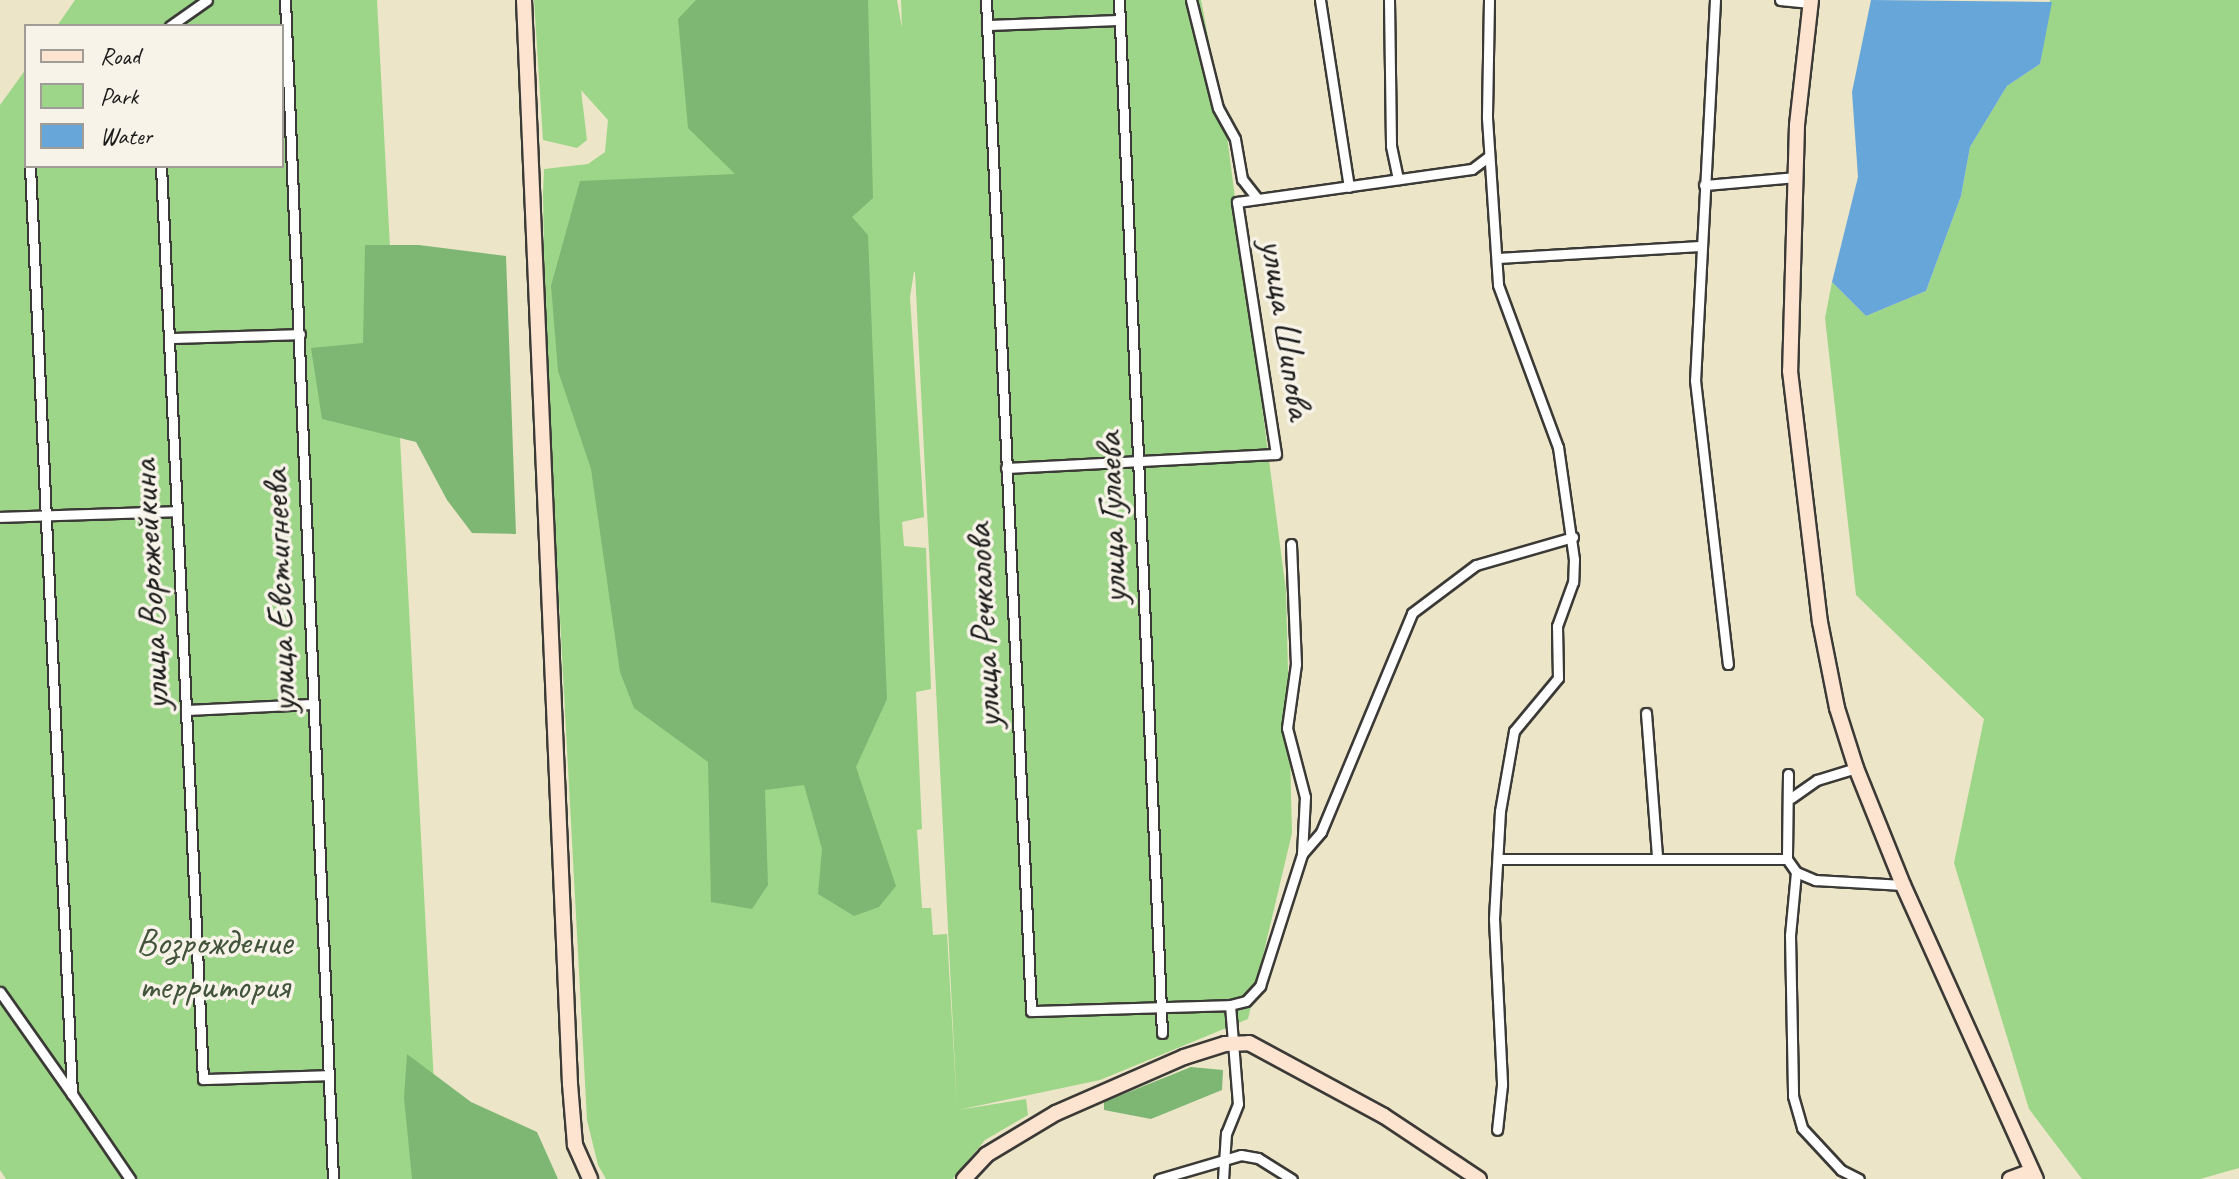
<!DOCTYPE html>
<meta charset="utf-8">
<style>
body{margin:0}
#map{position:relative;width:2239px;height:1179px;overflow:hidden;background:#ece5c8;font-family:Caveat,sans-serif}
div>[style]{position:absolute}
.green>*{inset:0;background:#9dd688}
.forest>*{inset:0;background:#7eb774}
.water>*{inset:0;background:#66a6d9}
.roads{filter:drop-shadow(2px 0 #3b3a36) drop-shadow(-2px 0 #3b3a36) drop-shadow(0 2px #3b3a36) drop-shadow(0 -2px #3b3a36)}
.street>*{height:9px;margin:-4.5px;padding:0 4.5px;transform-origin:4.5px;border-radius:4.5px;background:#fff}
.secondary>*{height:14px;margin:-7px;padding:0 7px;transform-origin:7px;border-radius:7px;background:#fde4d0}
span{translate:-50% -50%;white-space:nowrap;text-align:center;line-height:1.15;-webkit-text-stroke:7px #f7f3e8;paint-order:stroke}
.street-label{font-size:38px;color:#1c1c1c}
.park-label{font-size:38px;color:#43543c}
.legend{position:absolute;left:24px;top:24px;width:260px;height:144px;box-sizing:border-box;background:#f7f3e8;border:2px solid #9f9d96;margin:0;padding:10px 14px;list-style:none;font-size:24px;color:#1c1c1c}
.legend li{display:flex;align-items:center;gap:16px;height:40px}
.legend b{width:40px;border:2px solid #9f9d96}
</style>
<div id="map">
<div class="green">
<i style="clip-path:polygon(75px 0,377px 0,439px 1179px,6px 1179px,0 1170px,0 105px,26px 69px,26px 166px,282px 166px,282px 26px,57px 26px)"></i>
<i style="clip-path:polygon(evenodd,534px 0,897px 0,902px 28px,901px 0,1201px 0,1227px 136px,1286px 591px,1292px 833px,1248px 1019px,1100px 1080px,958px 1110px,1026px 1099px,1028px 1115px,985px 1140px,953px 1179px,606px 1179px,598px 1165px,587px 1120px,546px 358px,543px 194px,544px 169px,588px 164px,605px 152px,608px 120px,581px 90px,587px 140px,577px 148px,543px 140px,534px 0,914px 272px,915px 272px,957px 1107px,947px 934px,933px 935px,931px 908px,922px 908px,917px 830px,922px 829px,916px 692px,931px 689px,926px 548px,904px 546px,902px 522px,924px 517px,910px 297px,914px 272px)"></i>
<i style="clip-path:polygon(2050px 0,2239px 0,2239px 1168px,2200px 1179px,2082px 1179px,2029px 1109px,1954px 863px,1984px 719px,1856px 595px,1825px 318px,1832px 282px,1866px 316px,1926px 291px,1961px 196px,1970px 147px,2007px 86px,2040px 64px)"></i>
</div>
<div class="forest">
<i style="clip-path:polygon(696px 0,868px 0,873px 198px,852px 217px,868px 235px,887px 699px,856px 767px,896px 886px,879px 907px,854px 916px,818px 894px,822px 849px,804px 785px,765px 790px,768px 885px,752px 909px,711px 902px,708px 762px,634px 708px,620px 672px,591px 469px,558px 371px,551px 286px,580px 181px,735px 174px,688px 128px,678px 19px)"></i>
<i style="clip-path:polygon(365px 245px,419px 245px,506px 256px,516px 534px,472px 533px,447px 500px,416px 442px,322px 419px,311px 348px,363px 343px)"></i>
<i style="clip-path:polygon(407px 1054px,471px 1102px,537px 1132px,558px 1179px,412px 1179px,404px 1098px)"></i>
<i style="clip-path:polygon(1191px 1067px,1223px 1070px,1222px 1090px,1151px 1119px,1104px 1110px,1104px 1102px)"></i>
</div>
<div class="water">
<i style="clip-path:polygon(1871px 0,2052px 2px,2040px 64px,2007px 86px,1970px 147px,1961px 196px,1926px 291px,1866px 316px,1832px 282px,1858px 177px,1852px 92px)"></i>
</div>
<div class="roads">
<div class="street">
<i style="left:285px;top:0;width:1180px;rotate:87.67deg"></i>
<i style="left:986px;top:0;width:1012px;rotate:87.45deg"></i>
<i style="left:1031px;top:1011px;width:199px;rotate:-1.7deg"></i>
<i style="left:1230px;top:1005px;width:99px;rotate:85.4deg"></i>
<i style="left:1238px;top:1104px;width:31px;rotate:112deg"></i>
<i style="left:1226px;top:1133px;width:46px;rotate:93.7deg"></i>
<i style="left:1119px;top:0;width:1034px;rotate:87.62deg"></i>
<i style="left:1191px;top:0;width:111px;rotate:76deg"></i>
<i style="left:1218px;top:108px;width:35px;rotate:61deg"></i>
<i style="left:1235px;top:139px;width:41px;rotate:80.1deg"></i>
<i style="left:1242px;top:179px;width:23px;rotate:52deg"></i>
<i style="left:1320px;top:0;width:189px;rotate:81.2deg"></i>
<i style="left:1389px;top:0;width:146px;rotate:89.2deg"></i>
<i style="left:1391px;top:146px;width:34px;rotate:78deg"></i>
<i style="left:1489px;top:0;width:118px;rotate:91deg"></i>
<i style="left:1487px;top:118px;width:167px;rotate:86.2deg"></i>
<i style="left:1498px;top:285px;width:173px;rotate:69.7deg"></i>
<i style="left:1558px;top:447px;width:113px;rotate:81.9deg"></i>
<i style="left:1574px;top:559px;width:23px;rotate:92deg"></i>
<i style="left:1573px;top:582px;width:47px;rotate:110deg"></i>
<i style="left:1557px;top:626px;width:52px;rotate:88.9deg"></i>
<i style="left:1558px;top:678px;width:69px;rotate:129.7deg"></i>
<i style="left:1514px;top:731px;width:81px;rotate:99.9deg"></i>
<i style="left:1500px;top:811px;width:108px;rotate:93.2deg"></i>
<i style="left:1494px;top:919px;width:166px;rotate:87.2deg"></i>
<i style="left:1502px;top:1085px;width:45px;rotate:96.3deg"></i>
<i style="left:1715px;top:0;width:381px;rotate:93deg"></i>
<i style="left:1695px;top:380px;width:286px;rotate:83.4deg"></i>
<i style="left:1780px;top:0;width:30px;rotate:6deg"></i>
<i style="left:987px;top:25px;width:133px;rotate:-2.2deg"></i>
<i style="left:170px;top:26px;width:45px;rotate:-35.1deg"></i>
<i style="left:30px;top:166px;width:929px;rotate:87.41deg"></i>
<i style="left:72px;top:1094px;width:103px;rotate:55.7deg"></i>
<i style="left:161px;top:166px;width:914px;rotate:87.37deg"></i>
<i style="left:203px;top:1079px;width:126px;rotate:-1.8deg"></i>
<i style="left:1704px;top:185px;width:91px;rotate:-5deg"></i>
<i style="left:1498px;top:258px;width:202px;rotate:-3.4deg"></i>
<i style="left:169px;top:338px;width:131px;rotate:-1.7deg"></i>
<i style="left:1006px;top:468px;width:270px;rotate:-3deg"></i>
<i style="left:1276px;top:454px;width:255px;rotate:-98.8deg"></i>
<i style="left:1237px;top:202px;width:237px;rotate:-8deg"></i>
<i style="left:1472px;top:169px;width:21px;rotate:-37deg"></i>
<i style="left:0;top:517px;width:177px;rotate:-1.9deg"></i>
<i style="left:186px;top:710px;width:127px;rotate:-2.7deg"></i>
<i style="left:1646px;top:713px;width:143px;rotate:85.6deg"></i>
<i style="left:1788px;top:774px;width:85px;rotate:90.7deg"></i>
<i style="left:1787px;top:859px;width:16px;rotate:55deg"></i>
<i style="left:1796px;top:872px;width:63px;rotate:95.4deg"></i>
<i style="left:1790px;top:935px;width:161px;rotate:88.9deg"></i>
<i style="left:1793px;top:1096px;width:33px;rotate:74deg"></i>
<i style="left:1802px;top:1128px;width:57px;rotate:47.1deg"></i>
<i style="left:1841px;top:1170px;width:20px;rotate:27deg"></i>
<i style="left:1791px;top:798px;width:32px;rotate:-35deg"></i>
<i style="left:1817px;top:780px;width:41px;rotate:-17.1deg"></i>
<i style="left:1302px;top:854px;width:29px;rotate:-49deg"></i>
<i style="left:1321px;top:832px;width:237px;rotate:-67.4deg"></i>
<i style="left:1412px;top:613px;width:80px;rotate:-36.9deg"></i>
<i style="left:1476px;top:565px;width:101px;rotate:-16.1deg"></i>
<i style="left:1500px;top:859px;width:287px"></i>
<i style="left:1796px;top:872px;width:21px;rotate:23deg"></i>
<i style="left:1815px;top:880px;width:88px;rotate:3.3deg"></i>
<i style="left:0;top:992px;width:125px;rotate:54.8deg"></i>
<i style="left:1230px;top:1005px;width:16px;rotate:-14deg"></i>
<i style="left:1246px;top:1001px;width:21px;rotate:-47deg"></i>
<i style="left:1260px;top:986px;width:139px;rotate:-72.3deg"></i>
<i style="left:1302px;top:854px;width:57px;rotate:-87deg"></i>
<i style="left:1305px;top:797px;width:71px;rotate:-104.6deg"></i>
<i style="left:1287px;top:728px;width:65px;rotate:-82deg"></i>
<i style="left:1296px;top:664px;width:120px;rotate:-92.4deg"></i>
<i style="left:1159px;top:1179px;width:85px;rotate:-16.3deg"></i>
<i style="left:1241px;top:1155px;width:17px;rotate:10deg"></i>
<i style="left:1258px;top:1158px;width:40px;rotate:32deg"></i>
</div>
<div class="secondary">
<i style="left:524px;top:0;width:1085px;rotate:87.57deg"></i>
<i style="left:570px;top:1084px;width:61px;rotate:85.3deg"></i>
<i style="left:575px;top:1145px;width:37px;rotate:66deg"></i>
<i style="left:1811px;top:0;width:126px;rotate:96.4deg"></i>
<i style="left:1797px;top:125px;width:246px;rotate:91.6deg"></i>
<i style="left:1790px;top:371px;width:253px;rotate:83.2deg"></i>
<i style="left:1820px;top:622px;width:88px;rotate:78.8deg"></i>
<i style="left:1837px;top:708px;width:63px;rotate:72.4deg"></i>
<i style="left:1856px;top:768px;width:126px;rotate:68.1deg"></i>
<i style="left:1903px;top:885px;width:323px;rotate:65.7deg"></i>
<i style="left:964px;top:1179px;width:33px;rotate:-47deg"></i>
<i style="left:986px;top:1155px;width:82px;rotate:-31deg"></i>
<i style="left:1056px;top:1113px;width:140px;rotate:-23.6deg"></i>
<i style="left:1184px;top:1057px;width:43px;rotate:-17.6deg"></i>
<i style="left:1225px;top:1044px;width:24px;rotate:-2deg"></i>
<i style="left:1249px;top:1043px;width:153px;rotate:28.4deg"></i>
<i style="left:1384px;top:1116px;width:114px;rotate:33.6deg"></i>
<i style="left:2010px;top:1179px;width:23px;rotate:-20deg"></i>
</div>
</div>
<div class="street-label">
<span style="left:1287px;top:329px;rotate:81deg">улица Шипова</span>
<span style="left:1111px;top:518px;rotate:-92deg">улица Гулаева</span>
<span style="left:150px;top:585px;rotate:-93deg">улица Ворожейкина</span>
<span style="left:279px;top:591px;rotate:-92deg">улица Евстигнеева</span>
<span style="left:983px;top:626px;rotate:-93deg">улица Речкалова</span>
</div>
<div class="park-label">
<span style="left:214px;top:964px">Возрождение<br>территория</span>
</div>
<ul class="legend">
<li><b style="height:10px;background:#fde4d0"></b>Road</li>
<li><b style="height:22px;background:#9dd688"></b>Park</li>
<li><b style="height:22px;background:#66a6d9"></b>Water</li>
</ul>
</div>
